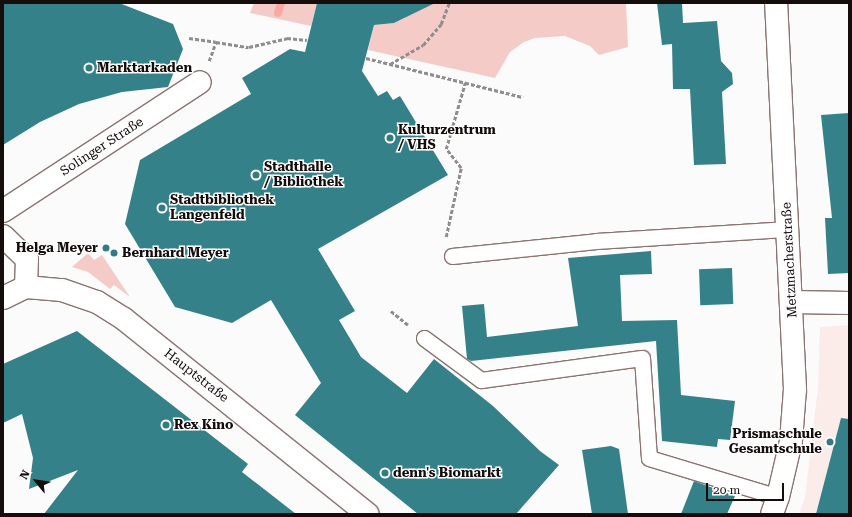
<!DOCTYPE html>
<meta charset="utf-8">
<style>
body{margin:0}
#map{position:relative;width:852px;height:517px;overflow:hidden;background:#fbfbfb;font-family:"Roboto Serif",serif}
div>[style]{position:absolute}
.built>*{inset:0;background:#fbecea}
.green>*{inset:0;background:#f5cbc7}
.stream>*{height:8px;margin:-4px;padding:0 4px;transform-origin:4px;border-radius:4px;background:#fca8a2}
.building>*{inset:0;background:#358189;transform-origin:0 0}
.path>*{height:2.5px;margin-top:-1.25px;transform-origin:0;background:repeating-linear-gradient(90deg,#918d8d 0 4px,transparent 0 6px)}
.roads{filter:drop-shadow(1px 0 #8b7370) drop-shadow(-1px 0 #8b7370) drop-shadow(0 1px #8b7370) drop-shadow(0 -1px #8b7370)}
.service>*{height:15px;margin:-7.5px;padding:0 7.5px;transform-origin:7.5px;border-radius:7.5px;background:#fff}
.pedestrian>*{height:22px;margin:-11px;padding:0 11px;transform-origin:11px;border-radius:11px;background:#fff}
.minor>*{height:22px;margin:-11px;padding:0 11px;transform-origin:11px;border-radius:11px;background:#fff}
.dots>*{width:11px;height:11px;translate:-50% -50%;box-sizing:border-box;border:2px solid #fff;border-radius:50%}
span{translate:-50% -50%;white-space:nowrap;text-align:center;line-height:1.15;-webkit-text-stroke:3px #fff;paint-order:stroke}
.poi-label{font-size:13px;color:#150c0c;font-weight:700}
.left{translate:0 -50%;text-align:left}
.right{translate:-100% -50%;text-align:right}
.street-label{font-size:13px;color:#150c0c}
.frame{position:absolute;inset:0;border:4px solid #150c0c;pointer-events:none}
.north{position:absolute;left:16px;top:461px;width:40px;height:40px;-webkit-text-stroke:3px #fff;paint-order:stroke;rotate:299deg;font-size:11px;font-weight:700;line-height:16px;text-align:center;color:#150c0c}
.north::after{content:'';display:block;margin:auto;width:14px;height:18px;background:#150c0c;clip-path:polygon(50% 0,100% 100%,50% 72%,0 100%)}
.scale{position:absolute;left:706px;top:483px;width:78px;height:18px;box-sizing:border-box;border:2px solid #150c0c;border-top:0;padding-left:5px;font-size:12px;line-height:14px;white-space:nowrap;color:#150c0c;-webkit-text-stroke:3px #fff;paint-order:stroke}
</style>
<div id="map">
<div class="built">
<i style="clip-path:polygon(849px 325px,849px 514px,799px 514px,805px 497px,818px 387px,820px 327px)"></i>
</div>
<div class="green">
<i style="clip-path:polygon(254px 3px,317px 3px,311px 26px,250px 13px)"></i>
<i style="clip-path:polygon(413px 3px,626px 3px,628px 47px,599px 55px,590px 46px,565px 36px,535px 38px,524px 42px,510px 52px,495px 78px,368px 50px,374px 25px,394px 23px,405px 18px)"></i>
<i style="clip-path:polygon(88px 253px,94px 260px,102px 255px,130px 297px,114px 285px,110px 289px,88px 272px,72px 267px)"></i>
</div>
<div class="stream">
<i style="left:278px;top:13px;width:10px;rotate:-73deg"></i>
</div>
<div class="building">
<i style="clip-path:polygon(3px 3px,119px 3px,173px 24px,183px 49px,168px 87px,122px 92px,79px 104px,40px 122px,3px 145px)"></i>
<i style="clip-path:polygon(317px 3px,435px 3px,394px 23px,374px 25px,362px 71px,378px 96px,387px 91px,393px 100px,400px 96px,448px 175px,318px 249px,355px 311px,339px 320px,361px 357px,407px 393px,434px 359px,493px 406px,540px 451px,559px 465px,516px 514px,418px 514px,295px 415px,321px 383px,271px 300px,232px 323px,175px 307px,125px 224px,140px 160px,251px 94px,242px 78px,290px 49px,305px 52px)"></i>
<i style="clip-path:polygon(657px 3px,682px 3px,683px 23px,717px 21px,721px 61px,732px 73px,733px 84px,722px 92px,726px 164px,694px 165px,690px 89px,673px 89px,672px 44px,662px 45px)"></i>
<i style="clip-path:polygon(849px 113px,849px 273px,828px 274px,825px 218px,832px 218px,821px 115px)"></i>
<i style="clip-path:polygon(651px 251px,652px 274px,620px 275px,622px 321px,677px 320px,681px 395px,735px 401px,730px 440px,718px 439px,717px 447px,662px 441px,656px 341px,471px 361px,467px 359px,462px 306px,484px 304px,487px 337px,578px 326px,568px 258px)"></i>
<i style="left:732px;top:268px;width:36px;height:33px;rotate:88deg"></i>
<i style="clip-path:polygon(77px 331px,248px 464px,242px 472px,296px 514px,44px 514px,78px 470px,29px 489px,33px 458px,22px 414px,3px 423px,3px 364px)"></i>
<i style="clip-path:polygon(841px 418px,849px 419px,849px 514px,816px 514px)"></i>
<i style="clip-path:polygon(611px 446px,619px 449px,628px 514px,592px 514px,582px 450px)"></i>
<i style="clip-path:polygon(694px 481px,735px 496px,727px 514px,681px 514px)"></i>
</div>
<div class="path">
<i style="left:189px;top:38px;width:27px;rotate:8deg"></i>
<i style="left:366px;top:58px;width:162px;rotate:14deg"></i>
<i style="left:209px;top:61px;width:20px;rotate:-70deg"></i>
<i style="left:216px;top:42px;width:33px;rotate:9deg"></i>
<i style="left:249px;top:47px;width:39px;rotate:-13deg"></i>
<i style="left:287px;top:38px;width:20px;rotate:6deg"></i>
<i style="left:390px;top:64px;width:38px;rotate:-30deg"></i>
<i style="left:423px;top:45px;width:28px;rotate:-49deg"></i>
<i style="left:441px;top:24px;width:22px;rotate:-69deg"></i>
<i style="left:446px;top:237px;width:71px;rotate:-77.7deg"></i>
<i style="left:461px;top:168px;width:24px;rotate:-128deg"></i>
<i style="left:446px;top:149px;width:69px;rotate:-73.9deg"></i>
<i style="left:391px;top:311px;width:22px;rotate:39deg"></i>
</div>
<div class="roads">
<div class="service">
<i style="left:452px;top:256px;width:145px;rotate:-5.9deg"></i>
<i style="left:596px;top:241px;width:193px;rotate:-3.6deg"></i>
<i style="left:424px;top:338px;width:71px;rotate:36.4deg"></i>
<i style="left:481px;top:380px;width:162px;rotate:-7.8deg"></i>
<i style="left:642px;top:358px;width:100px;rotate:86deg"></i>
<i style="left:649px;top:458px;width:135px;rotate:16.8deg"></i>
</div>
<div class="pedestrian">
<i style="left:3px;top:211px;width:235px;rotate:-33.2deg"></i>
<i style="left:3px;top:236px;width:33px;rotate:44deg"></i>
<i style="left:27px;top:259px;width:28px;rotate:92deg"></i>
</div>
<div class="minor">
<i style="left:3px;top:298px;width:25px;rotate:-26deg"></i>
<i style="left:26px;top:287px;width:36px;rotate:5deg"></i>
<i style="left:62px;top:290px;width:37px;rotate:19deg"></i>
<i style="left:97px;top:302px;width:32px;rotate:32deg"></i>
<i style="left:124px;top:319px;width:312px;rotate:38.7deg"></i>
<i style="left:792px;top:302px;width:57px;rotate:1deg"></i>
<i style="left:772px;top:514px;width:18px;rotate:-71deg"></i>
<i style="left:778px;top:497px;width:57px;rotate:-76.9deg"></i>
<i style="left:791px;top:441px;width:52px;rotate:-85.6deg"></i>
<i style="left:795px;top:389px;width:386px;rotate:-92.8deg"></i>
</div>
</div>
<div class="dots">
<i style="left:89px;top:68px;background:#337b83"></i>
<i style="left:390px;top:138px;background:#337b83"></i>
<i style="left:256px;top:175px;background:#337b83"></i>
<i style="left:162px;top:208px;background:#337b83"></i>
<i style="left:106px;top:248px;background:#337b83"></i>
<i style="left:114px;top:253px;background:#337b83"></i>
<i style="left:166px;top:425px;background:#337b83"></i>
<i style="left:830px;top:442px;background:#337b83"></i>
<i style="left:385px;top:473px;background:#337b83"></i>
</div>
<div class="poi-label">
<span class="left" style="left:97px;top:68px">Marktarkaden</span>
<span class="left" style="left:398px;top:138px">Kulturzentrum<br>/ VHS</span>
<span class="left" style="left:264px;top:175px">Stadthalle<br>/ Bibliothek</span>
<span class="left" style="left:170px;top:208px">Stadtbibliothek<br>Langenfeld</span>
<span class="right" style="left:98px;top:248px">Helga Meyer</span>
<span class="left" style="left:122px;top:253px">Bernhard Meyer</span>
<span class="left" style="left:174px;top:425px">Rex Kino</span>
<span class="right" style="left:822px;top:442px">Prismaschule<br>Gesamtschule</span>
<span class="left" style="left:393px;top:473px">denn's Biomarkt</span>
</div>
<div class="street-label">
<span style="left:102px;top:147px;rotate:-33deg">Solinger Straße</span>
<span style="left:790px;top:260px;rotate:-93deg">Metzmacherstraße</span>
<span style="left:196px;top:376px;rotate:38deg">Hauptstraße</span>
</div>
<div class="frame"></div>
<div class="north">N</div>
<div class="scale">20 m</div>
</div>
